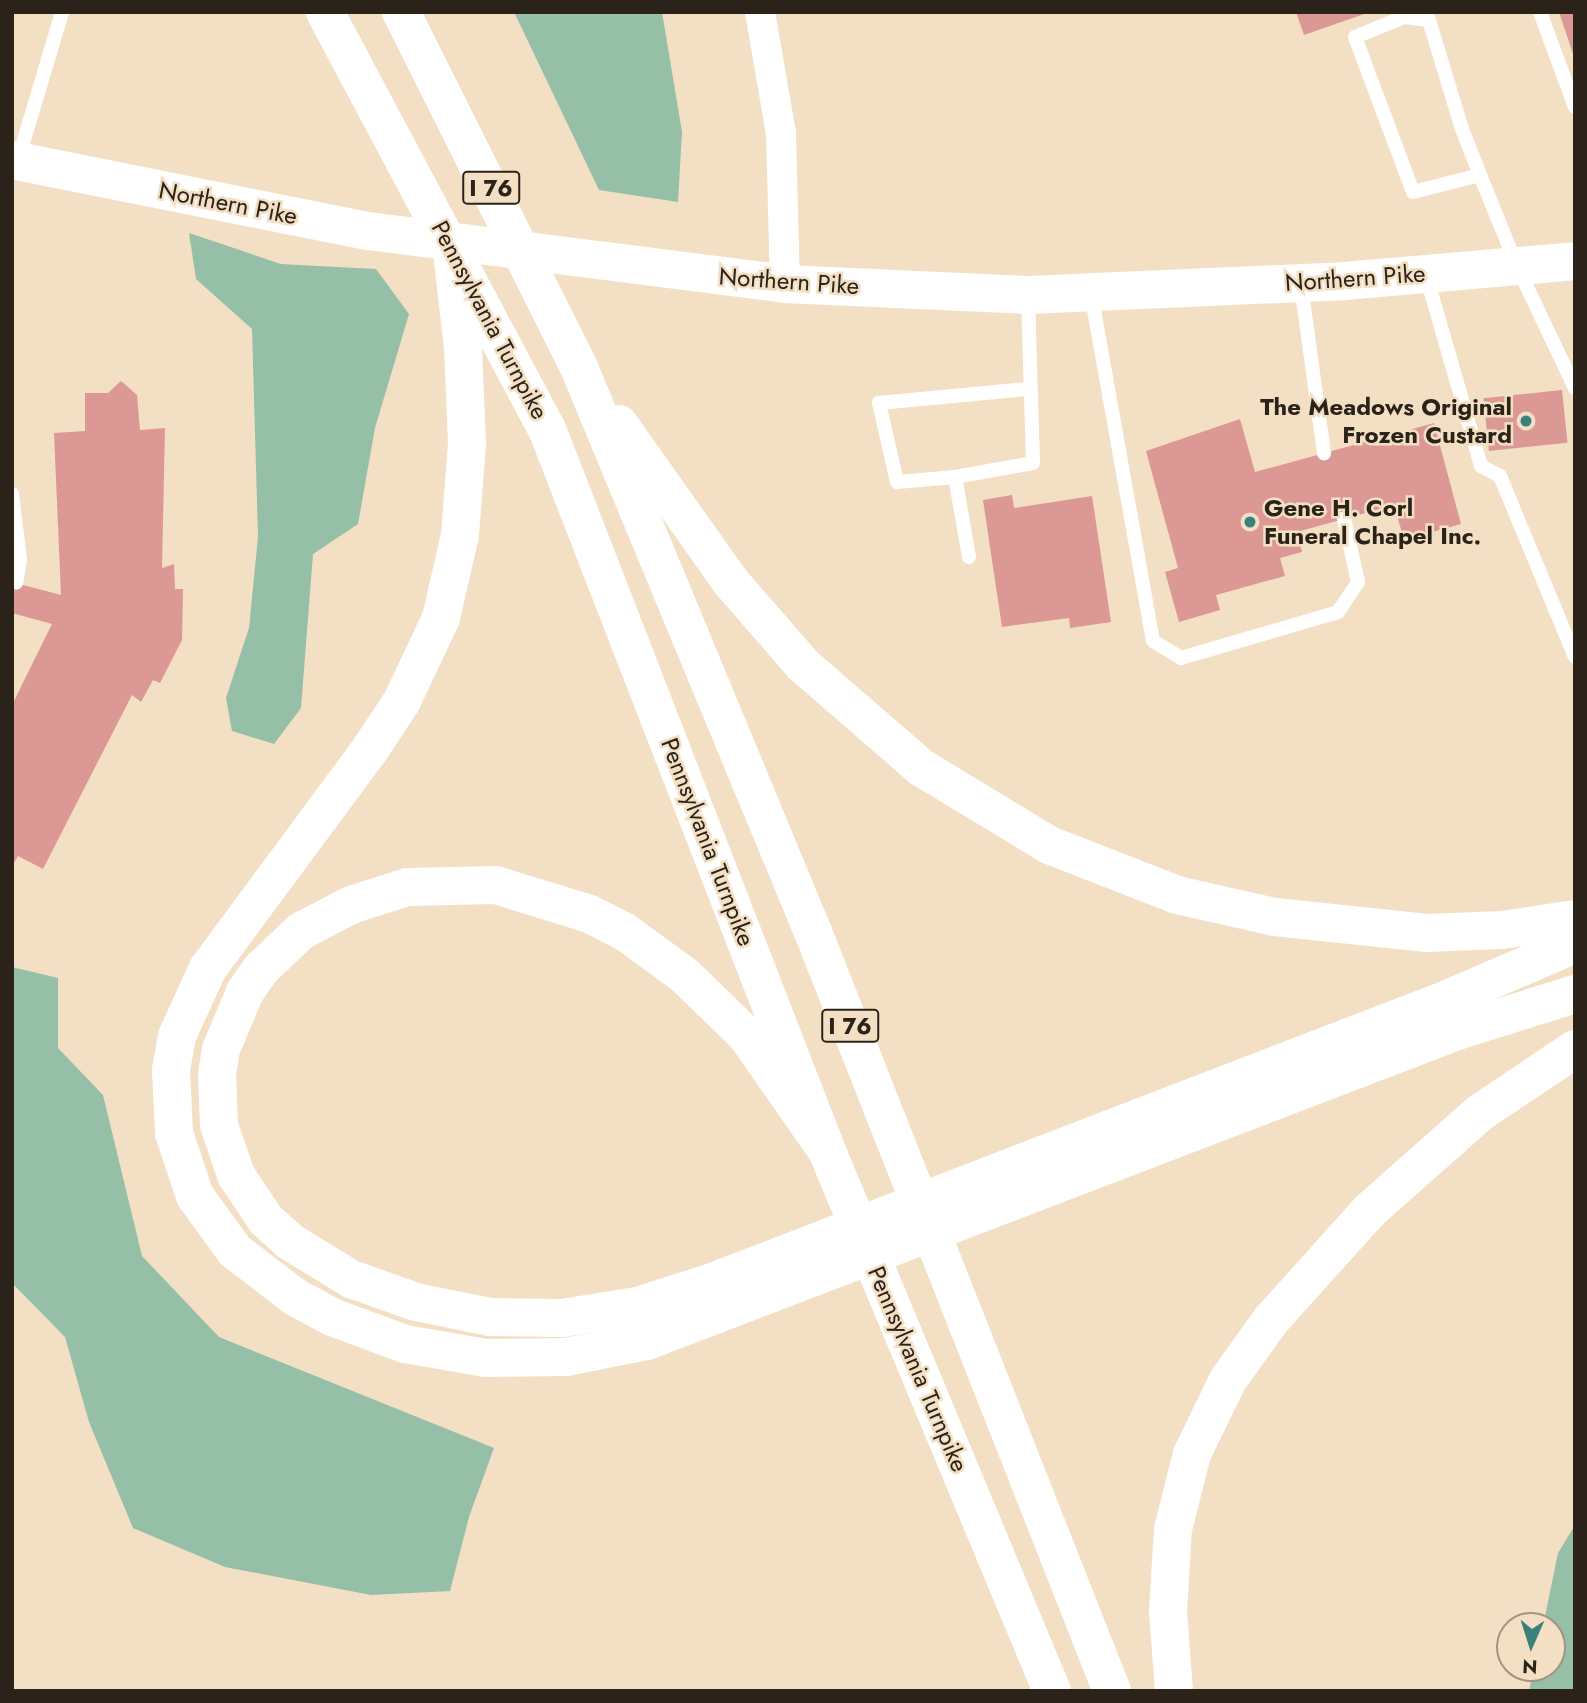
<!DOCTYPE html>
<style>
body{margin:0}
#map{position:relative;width:1587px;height:1703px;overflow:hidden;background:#f3dfc3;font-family:Jost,sans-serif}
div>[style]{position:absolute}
.green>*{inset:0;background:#96bfa8}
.building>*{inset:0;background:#dc9894;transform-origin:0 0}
.service>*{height:14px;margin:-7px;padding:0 7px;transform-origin:7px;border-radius:7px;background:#fff}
.minor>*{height:30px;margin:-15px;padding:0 15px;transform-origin:15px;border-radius:15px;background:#fff}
.secondary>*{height:38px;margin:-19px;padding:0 19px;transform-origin:19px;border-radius:19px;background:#fff}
.motorway>*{height:38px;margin:-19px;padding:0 19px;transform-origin:19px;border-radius:19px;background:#fff}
.dots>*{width:19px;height:19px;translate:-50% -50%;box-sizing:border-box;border:4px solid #f3dfc3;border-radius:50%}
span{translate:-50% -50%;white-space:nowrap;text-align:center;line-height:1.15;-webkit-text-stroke:5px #f3dfc3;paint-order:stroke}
.shield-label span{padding:2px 5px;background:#f3dfc3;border:2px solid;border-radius:5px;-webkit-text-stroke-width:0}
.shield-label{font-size:23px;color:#2b2319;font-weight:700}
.street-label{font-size:24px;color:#2b2319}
.poi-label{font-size:24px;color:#2b2319;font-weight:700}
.right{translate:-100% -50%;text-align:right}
.left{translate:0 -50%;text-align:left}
.frame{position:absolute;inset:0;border:14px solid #2b2319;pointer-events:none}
.north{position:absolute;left:1496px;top:1612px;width:70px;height:70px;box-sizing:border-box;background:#f3dfc3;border:2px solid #a3947f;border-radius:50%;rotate:183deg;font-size:19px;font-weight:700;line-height:28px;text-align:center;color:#2b2319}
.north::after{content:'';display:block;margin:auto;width:24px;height:32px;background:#3a817b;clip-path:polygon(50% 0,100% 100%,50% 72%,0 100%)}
</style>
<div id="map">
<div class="green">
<i style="clip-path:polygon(514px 12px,662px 12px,682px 132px,678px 202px,599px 190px)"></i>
<i style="clip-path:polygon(189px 233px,281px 264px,376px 269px,409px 314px,375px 428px,358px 524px,313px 554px,301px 708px,274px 744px,232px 731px,226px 698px,249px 628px,258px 537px,252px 329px,196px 279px)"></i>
<i style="clip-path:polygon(12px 967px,58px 978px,58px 1048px,103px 1095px,142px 1256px,219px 1337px,494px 1448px,469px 1517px,450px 1591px,371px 1595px,225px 1567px,133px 1528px,89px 1422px,65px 1337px,12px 1283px)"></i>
<i style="clip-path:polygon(1575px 1525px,1575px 1691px,1529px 1691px,1534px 1668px,1552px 1668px,1552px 1626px,1543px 1626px,1558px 1553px)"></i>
</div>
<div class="building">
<i style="clip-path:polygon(1296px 12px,1367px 12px,1367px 13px,1304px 35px)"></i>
<i style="clip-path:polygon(1559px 12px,1575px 12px,1575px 57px,1574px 57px)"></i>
<i style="clip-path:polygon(121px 381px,137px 395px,140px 430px,165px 428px,162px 568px,174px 564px,175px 589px,183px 589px,182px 640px,160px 683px,153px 680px,141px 702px,132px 695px,43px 869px,18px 856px,12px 866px,12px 705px,52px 624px,12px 613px,12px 582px,61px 595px,54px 433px,85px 431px,85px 393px,108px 393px)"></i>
<i style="left:1562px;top:390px;width:53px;height:79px;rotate:84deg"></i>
<i style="clip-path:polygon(1240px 419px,1255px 472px,1434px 423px,1461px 524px,1404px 540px,1394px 505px,1297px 532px,1302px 552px,1280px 558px,1285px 576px,1216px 595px,1220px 610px,1179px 622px,1165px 572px,1178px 568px,1146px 451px)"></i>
<i style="clip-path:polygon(1012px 495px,1014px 508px,1092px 496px,1111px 622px,1070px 628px,1069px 618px,1002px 627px,983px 500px)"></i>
</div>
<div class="service">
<i style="left:1540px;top:12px;width:101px;rotate:69.8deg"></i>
<i style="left:18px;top:160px;width:154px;rotate:-73.4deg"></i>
<i style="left:1480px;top:175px;width:69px;rotate:165.8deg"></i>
<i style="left:1413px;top:192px;width:165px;rotate:-110.5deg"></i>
<i style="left:1355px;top:37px;width:53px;rotate:-22.2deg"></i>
<i style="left:1404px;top:17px;width:25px;rotate:7deg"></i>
<i style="left:1429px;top:20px;width:114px;rotate:73.2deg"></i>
<i style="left:1462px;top:129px;width:49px;rotate:68.6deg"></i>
<i style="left:1480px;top:175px;width:98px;rotate:67.9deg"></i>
<i style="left:1517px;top:266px;width:135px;rotate:64.6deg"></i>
<i style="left:1426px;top:275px;width:199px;rotate:73.9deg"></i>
<i style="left:1481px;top:466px;width:21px;rotate:28deg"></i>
<i style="left:1500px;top:476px;width:196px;rotate:67.5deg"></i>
<i style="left:1301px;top:285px;width:170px;rotate:82.2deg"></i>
<i style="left:1091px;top:293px;width:353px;rotate:79.9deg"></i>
<i style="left:1153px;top:641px;width:33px;rotate:31deg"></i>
<i style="left:1181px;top:658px;width:164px;rotate:-16.3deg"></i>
<i style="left:1338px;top:612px;width:36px;rotate:-56deg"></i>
<i style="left:1358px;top:582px;width:65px;rotate:-102.5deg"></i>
<i style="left:955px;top:477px;width:58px;rotate:175.1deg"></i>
<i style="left:897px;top:482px;width:81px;rotate:-102.8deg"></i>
<i style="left:879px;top:403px;width:150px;rotate:-5.4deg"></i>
<i style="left:12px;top:494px;width:65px;rotate:83deg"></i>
<i style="left:20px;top:559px;width:24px;rotate:99deg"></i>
<i style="left:969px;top:557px;width:81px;rotate:-99.9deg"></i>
<i style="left:955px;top:477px;width:79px;rotate:-10.2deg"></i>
<i style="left:1033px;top:463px;width:167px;rotate:-91.7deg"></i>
</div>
<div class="minor">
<i style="left:760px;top:12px;width:123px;rotate:80.2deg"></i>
<i style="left:781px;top:133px;width:151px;rotate:88.5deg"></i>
</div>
<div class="secondary">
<i style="left:12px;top:160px;width:363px;rotate:11.3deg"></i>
<i style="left:368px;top:231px;width:420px;rotate:7.2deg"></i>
<i style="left:785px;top:284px;width:243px;rotate:2.6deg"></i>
<i style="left:1028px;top:295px;width:316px;rotate:-2.5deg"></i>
<i style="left:1344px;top:281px;width:232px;rotate:-4.9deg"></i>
</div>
<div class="motorway">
<i style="left:325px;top:12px;width:472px;rotate:62deg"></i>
<i style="left:547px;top:429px;width:774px;rotate:68.8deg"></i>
<i style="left:827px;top:1151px;width:585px;rotate:67.38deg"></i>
<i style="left:401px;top:12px;width:395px;rotate:63.4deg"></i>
<i style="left:578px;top:365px;width:614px;rotate:67.49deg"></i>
<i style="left:813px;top:932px;width:816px;rotate:68.5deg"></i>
<i style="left:451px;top:244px;width:105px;rotate:83.4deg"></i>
<i style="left:463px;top:348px;width:96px;rotate:87.6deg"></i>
<i style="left:467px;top:444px;width:91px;rotate:94.4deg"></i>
<i style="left:460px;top:535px;width:85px;rotate:102.9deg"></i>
<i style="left:441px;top:618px;width:92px;rotate:115.2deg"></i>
<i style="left:402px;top:701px;width:56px;rotate:123.4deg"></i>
<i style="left:371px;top:748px;width:274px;rotate:126.5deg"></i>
<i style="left:208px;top:968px;width:75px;rotate:114.5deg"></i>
<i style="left:177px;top:1036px;width:35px;rotate:100deg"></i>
<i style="left:171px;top:1070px;width:63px;rotate:87.3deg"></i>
<i style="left:174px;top:1133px;width:66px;rotate:71.6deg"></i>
<i style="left:195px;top:1196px;width:68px;rotate:54deg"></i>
<i style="left:235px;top:1251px;width:76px;rotate:37.5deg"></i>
<i style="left:295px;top:1297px;width:42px;rotate:28.4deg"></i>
<i style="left:332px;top:1317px;width:78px;rotate:20.3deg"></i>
<i style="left:405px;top:1344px;width:82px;rotate:9.8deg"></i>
<i style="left:486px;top:1358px;width:80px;rotate:-0.7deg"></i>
<i style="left:566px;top:1357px;width:83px;rotate:-11.2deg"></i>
<i style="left:647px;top:1341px;width:867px;rotate:-20.94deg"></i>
<i style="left:1457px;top:1031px;width:124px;rotate:-17.4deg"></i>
<i style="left:619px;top:424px;width:192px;rotate:54.7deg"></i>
<i style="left:730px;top:581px;width:111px;rotate:49deg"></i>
<i style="left:803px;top:665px;width:157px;rotate:40.9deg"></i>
<i style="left:922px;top:768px;width:149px;rotate:31.2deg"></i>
<i style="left:1049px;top:845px;width:137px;rotate:21.3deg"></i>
<i style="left:1177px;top:895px;width:100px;rotate:12.7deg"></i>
<i style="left:1275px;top:917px;width:153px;rotate:6deg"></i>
<i style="left:1427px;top:933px;width:75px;rotate:-2.3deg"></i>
<i style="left:1502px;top:930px;width:74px;rotate:-8.6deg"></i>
<i style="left:827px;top:1151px;width:141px;rotate:-124.9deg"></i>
<i style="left:746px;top:1035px;width:86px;rotate:-135.9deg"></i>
<i style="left:684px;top:975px;width:73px;rotate:-143.9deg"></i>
<i style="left:625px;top:932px;width:39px;rotate:-153deg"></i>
<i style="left:590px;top:914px;width:98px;rotate:-162.9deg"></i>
<i style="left:496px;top:885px;width:89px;rotate:178.7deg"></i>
<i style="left:407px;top:887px;width:59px;rotate:162.2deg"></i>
<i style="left:351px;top:905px;width:56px;rotate:152.5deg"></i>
<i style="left:301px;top:931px;width:55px;rotate:136.5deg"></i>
<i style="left:261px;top:969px;width:28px;rotate:125deg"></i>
<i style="left:245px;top:992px;width:62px;rotate:112.8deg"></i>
<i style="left:221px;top:1049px;width:26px;rotate:99deg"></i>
<i style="left:217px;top:1075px;width:50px;rotate:87.7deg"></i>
<i style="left:219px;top:1125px;width:53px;rotate:71.2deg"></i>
<i style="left:236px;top:1175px;width:54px;rotate:56.3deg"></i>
<i style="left:266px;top:1220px;width:31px;rotate:42deg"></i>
<i style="left:289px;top:1241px;width:73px;rotate:31.5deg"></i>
<i style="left:351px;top:1279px;width:69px;rotate:19.5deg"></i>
<i style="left:416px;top:1302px;width:76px;rotate:11.5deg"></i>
<i style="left:490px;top:1317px;width:72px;rotate:0.8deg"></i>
<i style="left:562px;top:1318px;width:76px;rotate:-9.1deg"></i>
<i style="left:637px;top:1306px;width:79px;rotate:-17.7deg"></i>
<i style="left:712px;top:1282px;width:785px;rotate:-21.04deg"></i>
<i style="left:1445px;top:1000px;width:142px;rotate:-23.3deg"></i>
<i style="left:1174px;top:1691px;width:79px;rotate:-94.3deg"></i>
<i style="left:1168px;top:1612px;width:83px;rotate:-86.6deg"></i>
<i style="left:1173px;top:1529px;width:77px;rotate:-75.8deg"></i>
<i style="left:1192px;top:1454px;width:82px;rotate:-64.1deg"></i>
<i style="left:1228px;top:1380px;width:74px;rotate:-54.4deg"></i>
<i style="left:1271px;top:1320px;width:147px;rotate:-48deg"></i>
<i style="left:1369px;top:1211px;width:149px;rotate:-41.5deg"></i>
<i style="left:1481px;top:1112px;width:113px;rotate:-33.8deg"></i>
</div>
<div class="dots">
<i style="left:1526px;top:421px;background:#3a817b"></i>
<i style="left:1250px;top:522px;background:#3a817b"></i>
</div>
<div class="shield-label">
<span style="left:491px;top:188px">I 76</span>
<span style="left:850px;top:1026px">I 76</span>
</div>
<div class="street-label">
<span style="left:228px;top:203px;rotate:11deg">Northern Pike</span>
<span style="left:1355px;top:278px;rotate:-4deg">Northern Pike</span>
<span style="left:789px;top:281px;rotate:4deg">Northern Pike</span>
<span style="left:490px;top:320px;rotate:62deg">Pennsylvania Turnpike</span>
<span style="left:708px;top:842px;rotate:69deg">Pennsylvania Turnpike</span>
<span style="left:918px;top:1369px;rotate:67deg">Pennsylvania Turnpike</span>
</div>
<div class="poi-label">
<span class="right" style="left:1512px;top:421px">The Meadows Original<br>Frozen Custard</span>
<span class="left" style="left:1264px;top:522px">Gene H. Corl<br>Funeral Chapel Inc.</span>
</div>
<div class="frame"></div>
<div class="north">N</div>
</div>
